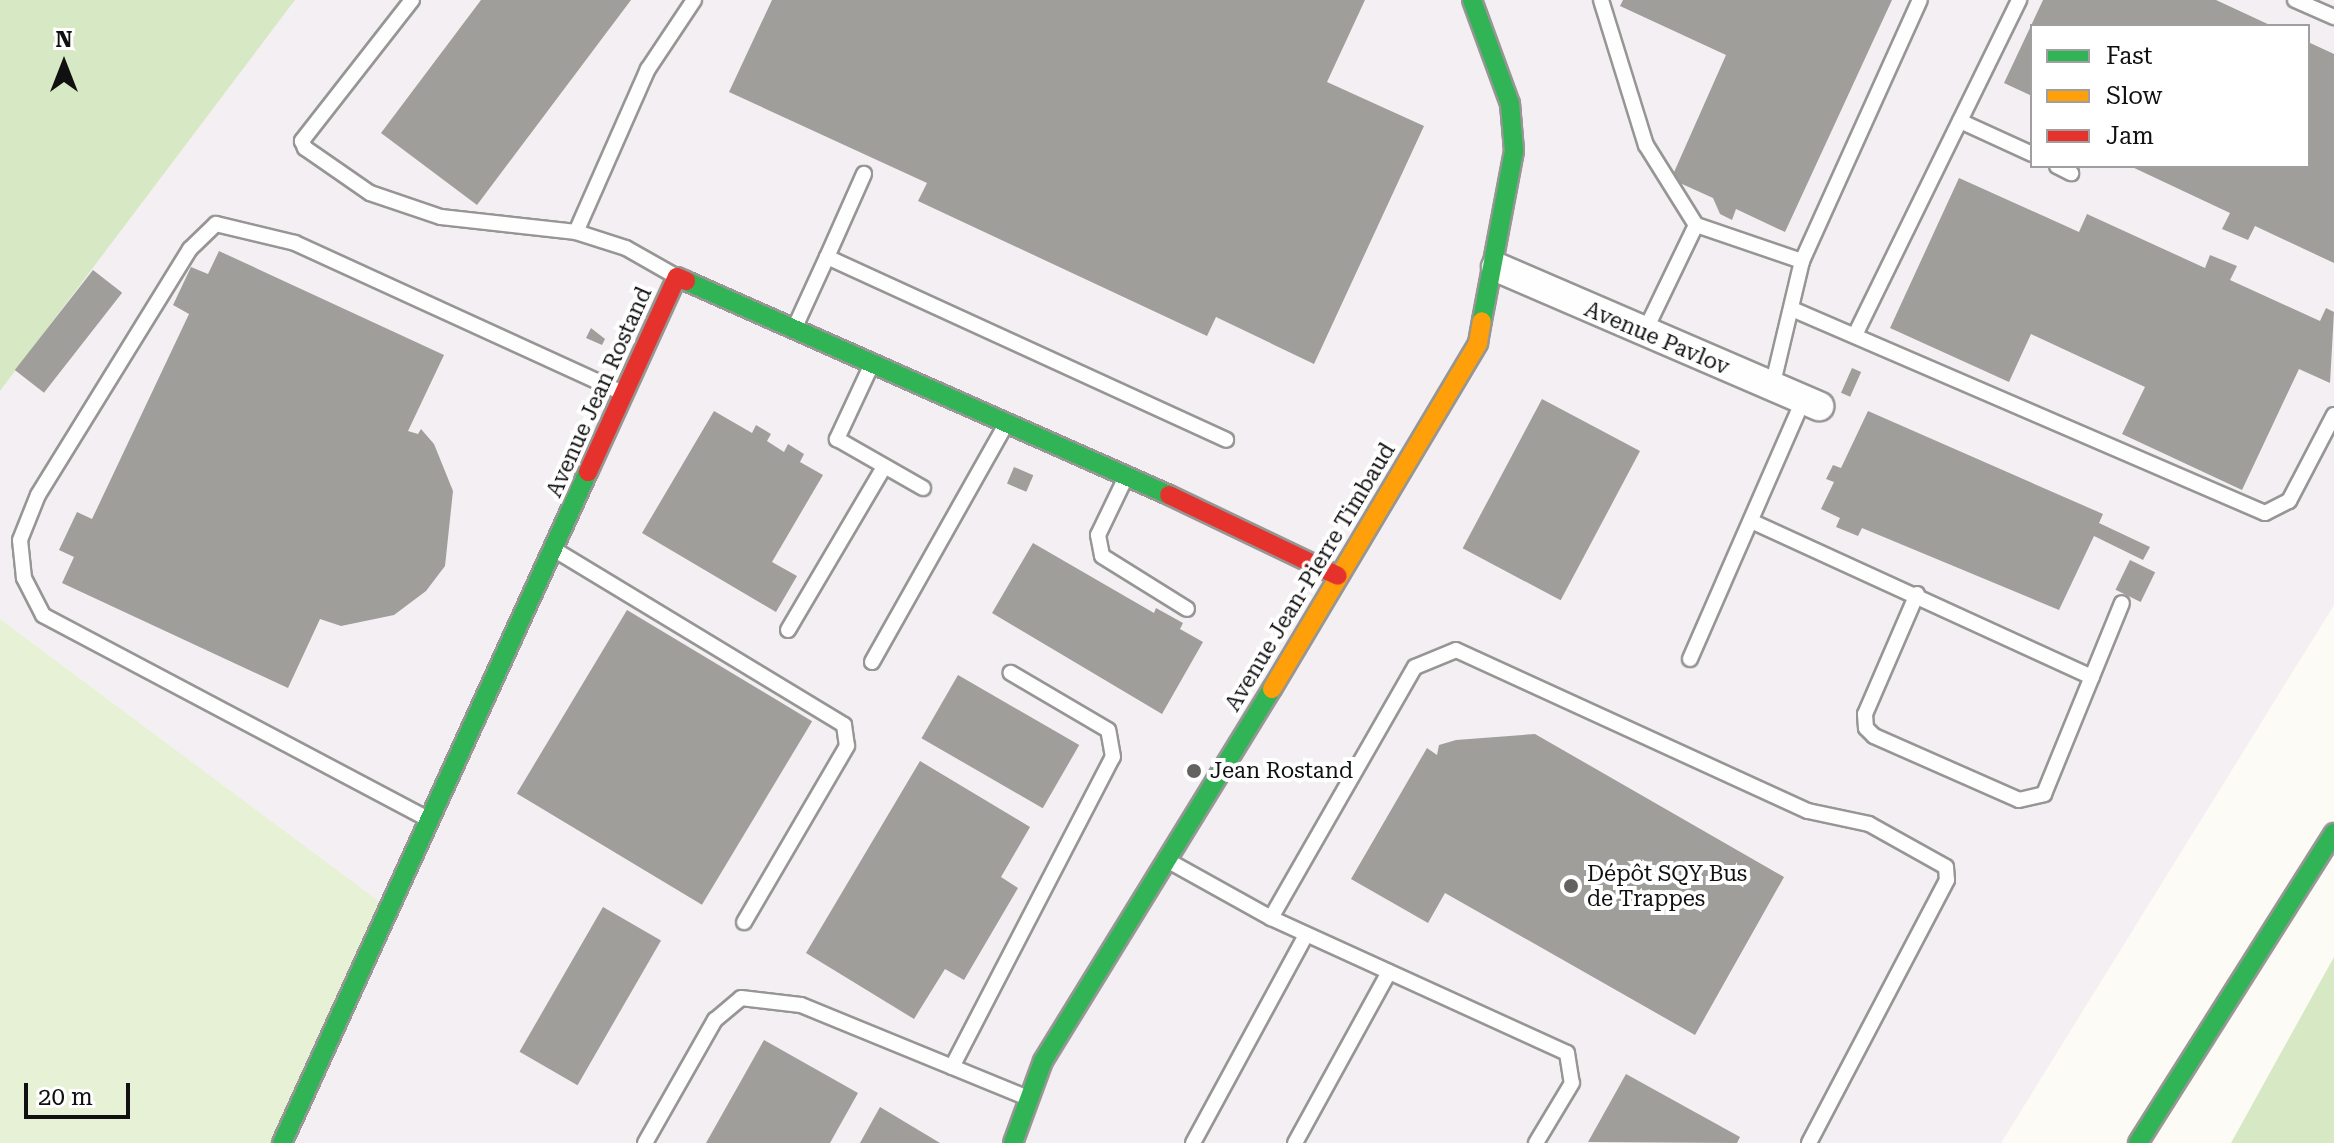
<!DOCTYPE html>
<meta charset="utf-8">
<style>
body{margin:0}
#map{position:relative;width:2334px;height:1143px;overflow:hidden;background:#fcfbf6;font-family:"Roboto Serif",serif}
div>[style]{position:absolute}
.industrial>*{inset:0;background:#f3eff2}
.green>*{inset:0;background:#e6f1d6}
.forest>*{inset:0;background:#d7e8c4}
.building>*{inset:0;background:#a09e9b;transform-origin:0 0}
.roads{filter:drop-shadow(2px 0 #969694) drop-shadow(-2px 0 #969694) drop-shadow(0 2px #969694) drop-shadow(0 -2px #969694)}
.lane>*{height:14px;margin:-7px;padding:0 7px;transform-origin:7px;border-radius:7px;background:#fffefe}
.street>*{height:28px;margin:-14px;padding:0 14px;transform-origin:14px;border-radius:14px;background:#fffefe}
.fast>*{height:18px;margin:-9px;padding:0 9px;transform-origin:9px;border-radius:9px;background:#30b455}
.slow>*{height:18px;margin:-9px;padding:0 9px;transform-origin:9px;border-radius:9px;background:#ff9f0a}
.jam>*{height:18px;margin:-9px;padding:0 9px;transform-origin:9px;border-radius:9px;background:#e5322d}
.dots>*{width:22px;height:22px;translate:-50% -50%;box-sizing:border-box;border:4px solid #fff;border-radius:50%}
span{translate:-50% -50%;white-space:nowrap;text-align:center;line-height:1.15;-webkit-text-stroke:8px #fff;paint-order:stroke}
.street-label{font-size:22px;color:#101010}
.poi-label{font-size:22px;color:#101010}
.left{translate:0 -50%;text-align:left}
.legend{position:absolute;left:2030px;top:24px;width:280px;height:144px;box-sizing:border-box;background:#fff;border:2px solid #9f9f9f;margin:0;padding:10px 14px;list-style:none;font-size:24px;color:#101010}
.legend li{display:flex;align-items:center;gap:16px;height:40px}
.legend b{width:40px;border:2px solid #9f9f9f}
.north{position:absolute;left:24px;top:24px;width:80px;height:80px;-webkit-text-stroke:6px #fff;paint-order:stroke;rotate:0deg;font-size:22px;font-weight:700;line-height:32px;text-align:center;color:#101010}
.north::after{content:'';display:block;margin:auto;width:28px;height:36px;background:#101010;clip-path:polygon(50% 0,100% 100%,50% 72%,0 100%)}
.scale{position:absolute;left:24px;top:1083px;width:106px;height:36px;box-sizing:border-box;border:4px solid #101010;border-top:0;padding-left:10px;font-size:24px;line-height:28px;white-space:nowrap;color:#101010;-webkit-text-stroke:6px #fff;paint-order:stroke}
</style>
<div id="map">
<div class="industrial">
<i style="clip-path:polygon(evenodd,295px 0,2334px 0,2334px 605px,2001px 1143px,279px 1143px,388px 908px,0 619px,0 391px,295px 0,2032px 26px,2308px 26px,2308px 166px,2032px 166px,2032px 26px)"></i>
</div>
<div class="green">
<i style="clip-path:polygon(0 619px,388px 908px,279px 1143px,0 1143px)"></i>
</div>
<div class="forest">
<i style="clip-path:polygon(0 0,295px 0,0 391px)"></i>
<i style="clip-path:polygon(2334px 957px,2334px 1143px,2231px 1143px)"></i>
</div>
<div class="building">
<i style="clip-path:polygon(481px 0,631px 0,477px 205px,381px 133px)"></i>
<i style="clip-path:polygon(772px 0,1365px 0,1327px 82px,1424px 126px,1314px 364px,1216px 317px,1207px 336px,918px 201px,927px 183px,729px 92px)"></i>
<i style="clip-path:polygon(1623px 0,1892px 0,1785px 232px,1736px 209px,1732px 220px,1720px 214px,1713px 198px,1671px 179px,1726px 55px,1620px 6px)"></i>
<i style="clip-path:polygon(2043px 0,2216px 0,2272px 26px,2032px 26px,2032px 96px,2004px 83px)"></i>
<i style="clip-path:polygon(2308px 42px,2334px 54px,2334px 263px,2255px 226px,2248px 240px,2222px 229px,2230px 213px,2130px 166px,2308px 166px)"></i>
<i style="clip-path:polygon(1959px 178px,2079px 232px,2087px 214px,2205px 268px,2210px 255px,2237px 266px,2230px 280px,2320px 321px,2326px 308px,2334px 312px,2330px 383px,2299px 369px,2242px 490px,2122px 434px,2145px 387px,2031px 334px,2009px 382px,1890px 328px)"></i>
<i style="clip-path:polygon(219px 251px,444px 355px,408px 431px,418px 434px,421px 429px,434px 444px,453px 491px,445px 566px,426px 591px,394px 615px,341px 626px,320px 619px,288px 688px,62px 583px,74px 557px,59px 550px,77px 512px,92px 519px,189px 314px,173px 305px,191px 267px,208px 274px)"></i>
<i style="left:93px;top:270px;width:37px;height:127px;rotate:38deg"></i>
<i style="clip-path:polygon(591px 328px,605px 339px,602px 345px,586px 338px)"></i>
<i style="left:1852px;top:368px;width:10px;height:27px;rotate:24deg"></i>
<i style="left:1542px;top:399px;width:111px;height:169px;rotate:28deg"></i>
<i style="clip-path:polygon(714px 411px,752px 433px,756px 425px,771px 434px,767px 441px,784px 452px,788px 444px,804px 454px,800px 462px,823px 475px,772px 562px,797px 576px,776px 612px,642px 533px)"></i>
<i style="clip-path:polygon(1868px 411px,2103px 514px,2099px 523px,2150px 547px,2143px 560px,2094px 536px,2059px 610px,1862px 528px,1858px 536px,1836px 527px,1840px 518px,1821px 509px,1834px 482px,1826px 479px,1833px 465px,1841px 468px)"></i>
<i style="left:1014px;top:467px;width:21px;height:18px;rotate:23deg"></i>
<i style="clip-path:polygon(1033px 543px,1154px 613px,1156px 608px,1183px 623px,1180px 629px,1203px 642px,1162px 714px,992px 613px)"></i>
<i style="left:2130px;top:560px;width:28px;height:33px;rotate:26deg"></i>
<i style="left:627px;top:610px;width:216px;height:214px;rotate:31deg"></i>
<i style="left:958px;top:675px;width:140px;height:73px;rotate:30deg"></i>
<i style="clip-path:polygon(1535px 734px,1784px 877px,1695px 1035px,1445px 893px,1428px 923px,1351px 879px,1427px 748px,1437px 755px,1439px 745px,1456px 740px)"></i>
<i style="clip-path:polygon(920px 761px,1030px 827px,1001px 877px,1018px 888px,964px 980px,945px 969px,914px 1019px,806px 953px)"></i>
<i style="left:603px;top:907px;width:67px;height:167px;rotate:30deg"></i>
<i style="clip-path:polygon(764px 1040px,858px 1093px,830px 1143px,706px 1143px)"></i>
<i style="clip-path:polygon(1626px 1074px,1740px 1137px,1737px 1143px,1588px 1142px)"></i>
<i style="clip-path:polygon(880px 1107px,940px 1143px,860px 1143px)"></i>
</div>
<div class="roads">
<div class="lane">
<i style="left:412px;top:0;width:179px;rotate:128deg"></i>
<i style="left:302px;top:141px;width:8px;rotate:67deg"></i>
<i style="left:305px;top:148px;width:79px;rotate:34.7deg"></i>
<i style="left:370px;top:193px;width:75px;rotate:18.7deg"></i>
<i style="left:441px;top:217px;width:136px;rotate:6.3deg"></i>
<i style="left:576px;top:232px;width:52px;rotate:17.7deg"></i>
<i style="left:626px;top:248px;width:59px;rotate:29.6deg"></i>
<i style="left:1601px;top:0;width:152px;rotate:72.8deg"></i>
<i style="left:1646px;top:145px;width:94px;rotate:58deg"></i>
<i style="left:1696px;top:225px;width:120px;rotate:115.7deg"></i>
<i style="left:2295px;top:0;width:43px;rotate:23.6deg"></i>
<i style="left:1960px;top:121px;width:79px;rotate:24.6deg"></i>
<i style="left:2057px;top:166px;width:16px;rotate:27deg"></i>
<i style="left:1696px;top:225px;width:112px;rotate:18.8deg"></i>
<i style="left:1802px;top:261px;width:286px;rotate:-65.7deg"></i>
<i style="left:576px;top:232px;width:178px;rotate:-66.2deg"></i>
<i style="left:648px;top:69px;width:83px;rotate:-56.3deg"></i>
<i style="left:827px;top:257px;width:91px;rotate:-66deg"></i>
<i style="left:1792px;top:309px;width:515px;rotate:23.33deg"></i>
<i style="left:2265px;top:513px;width:27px;rotate:-27deg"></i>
<i style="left:2289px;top:501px;width:97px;rotate:-62.4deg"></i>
<i style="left:795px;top:327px;width:77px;rotate:-65.4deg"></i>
<i style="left:827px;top:257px;width:439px;rotate:24.6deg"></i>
<i style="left:1856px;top:333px;width:371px;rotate:-63.9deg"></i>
<i style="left:871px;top:366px;width:81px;rotate:115deg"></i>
<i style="left:837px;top:439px;width:99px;rotate:29.7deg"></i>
<i style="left:1772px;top:387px;width:130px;rotate:-76.6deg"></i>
<i style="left:1125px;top:479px;width:62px;rotate:115.7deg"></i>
<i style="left:1098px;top:535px;width:21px;rotate:79deg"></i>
<i style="left:1102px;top:556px;width:100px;rotate:31.9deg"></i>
<i style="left:1751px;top:521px;width:375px;rotate:24.6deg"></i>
<i style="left:555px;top:550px;width:338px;rotate:31.2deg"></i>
<i style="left:844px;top:725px;width:21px;rotate:82deg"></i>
<i style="left:847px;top:746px;width:204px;rotate:120.3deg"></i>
<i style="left:1917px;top:594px;width:131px;rotate:113.4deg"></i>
<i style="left:1865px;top:714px;width:14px;rotate:86deg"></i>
<i style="left:1866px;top:728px;width:11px;rotate:45deg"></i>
<i style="left:1874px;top:736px;width:158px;rotate:23.8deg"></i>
<i style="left:2019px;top:800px;width:26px;rotate:-13deg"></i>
<i style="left:2044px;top:794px;width:206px;rotate:-67.8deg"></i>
<i style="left:788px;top:630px;width:187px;rotate:-59.5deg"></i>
<i style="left:1690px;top:659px;width:283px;rotate:-66.4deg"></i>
<i style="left:872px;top:662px;width:273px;rotate:-60.6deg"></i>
<i style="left:426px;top:818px;width:433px;rotate:-152.1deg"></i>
<i style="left:43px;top:615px;width:42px;rotate:-117.2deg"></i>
<i style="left:24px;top:578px;width:38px;rotate:-96deg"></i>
<i style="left:20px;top:540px;width:48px;rotate:-68.2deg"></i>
<i style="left:38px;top:495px;width:289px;rotate:-58.3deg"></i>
<i style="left:190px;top:249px;width:36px;rotate:-44deg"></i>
<i style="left:216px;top:224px;width:81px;rotate:13.5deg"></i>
<i style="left:295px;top:243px;width:358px;rotate:24.6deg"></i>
<i style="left:1174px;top:864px;width:111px;rotate:29.1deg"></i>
<i style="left:1271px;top:918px;width:325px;rotate:24.5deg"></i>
<i style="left:1567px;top:1053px;width:30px;rotate:81deg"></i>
<i style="left:1572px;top:1083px;width:70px;rotate:121deg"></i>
<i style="left:1271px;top:918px;width:289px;rotate:-60.2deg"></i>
<i style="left:1415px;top:667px;width:44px;rotate:-22.5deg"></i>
<i style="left:1456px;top:650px;width:387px;rotate:24.6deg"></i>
<i style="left:1808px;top:811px;width:62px;rotate:12deg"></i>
<i style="left:1869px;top:824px;width:88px;rotate:29.2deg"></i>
<i style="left:1946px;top:867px;width:13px;rotate:86deg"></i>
<i style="left:1947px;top:880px;width:297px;rotate:117.7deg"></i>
<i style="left:952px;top:1067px;width:349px;rotate:-62.6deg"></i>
<i style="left:1113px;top:757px;width:27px;rotate:-100deg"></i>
<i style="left:1108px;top:730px;width:113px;rotate:-149.6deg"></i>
<i style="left:645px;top:1143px;width:142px;rotate:-60.4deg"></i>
<i style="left:715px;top:1020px;width:34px;rotate:-40deg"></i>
<i style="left:741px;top:998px;width:60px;rotate:6.7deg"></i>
<i style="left:801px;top:1005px;width:242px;rotate:22.3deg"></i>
<i style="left:1193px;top:1143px;width:237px;rotate:-61.5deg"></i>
<i style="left:1295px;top:1143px;width:195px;rotate:-61.2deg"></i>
</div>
<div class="street">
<i style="left:1496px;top:267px;width:352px;rotate:23.3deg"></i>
</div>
<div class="fast">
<i style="left:1472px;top:0;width:111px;rotate:69.9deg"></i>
<i style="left:1510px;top:104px;width:47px;rotate:85.1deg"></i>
<i style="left:1514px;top:151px;width:173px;rotate:100.7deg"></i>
<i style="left:686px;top:281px;width:528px;rotate:23.9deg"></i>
<i style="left:282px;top:1143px;width:737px;rotate:-65.49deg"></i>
<i style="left:1013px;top:1143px;width:87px;rotate:-69.9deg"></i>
<i style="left:1043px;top:1061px;width:437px;rotate:-58.4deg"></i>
<i style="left:2138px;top:1143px;width:367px;rotate:-57.7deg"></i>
</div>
<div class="slow">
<i style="left:1272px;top:689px;width:403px;rotate:-59.2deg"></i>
<i style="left:1478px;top:343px;width:22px;rotate:-80deg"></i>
</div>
<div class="jam">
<i style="left:588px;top:472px;width:214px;rotate:-65.5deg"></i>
<i style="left:677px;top:277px;width:10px;rotate:24deg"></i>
<i style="left:1169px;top:495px;width:187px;rotate:25.6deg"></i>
</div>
</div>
<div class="dots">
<i style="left:1194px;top:771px;background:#636260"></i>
<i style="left:1571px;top:886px;background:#636260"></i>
</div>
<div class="street-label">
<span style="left:1657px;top:338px;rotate:23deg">Avenue Pavlov</span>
<span style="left:599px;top:392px;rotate:-66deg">Avenue Jean Rostand</span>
<span style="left:1310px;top:577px;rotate:-59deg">Avenue Jean-Pierre Timbaud</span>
</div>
<div class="poi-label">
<span class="left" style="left:1210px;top:771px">Jean Rostand</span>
<span class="left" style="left:1587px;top:886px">Dépôt SQY Bus<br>de Trappes</span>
</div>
<ul class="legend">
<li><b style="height:10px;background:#30b455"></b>Fast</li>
<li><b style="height:10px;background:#ff9f0a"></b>Slow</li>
<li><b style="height:10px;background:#e5322d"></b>Jam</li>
</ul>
<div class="north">N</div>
<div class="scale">20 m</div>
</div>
